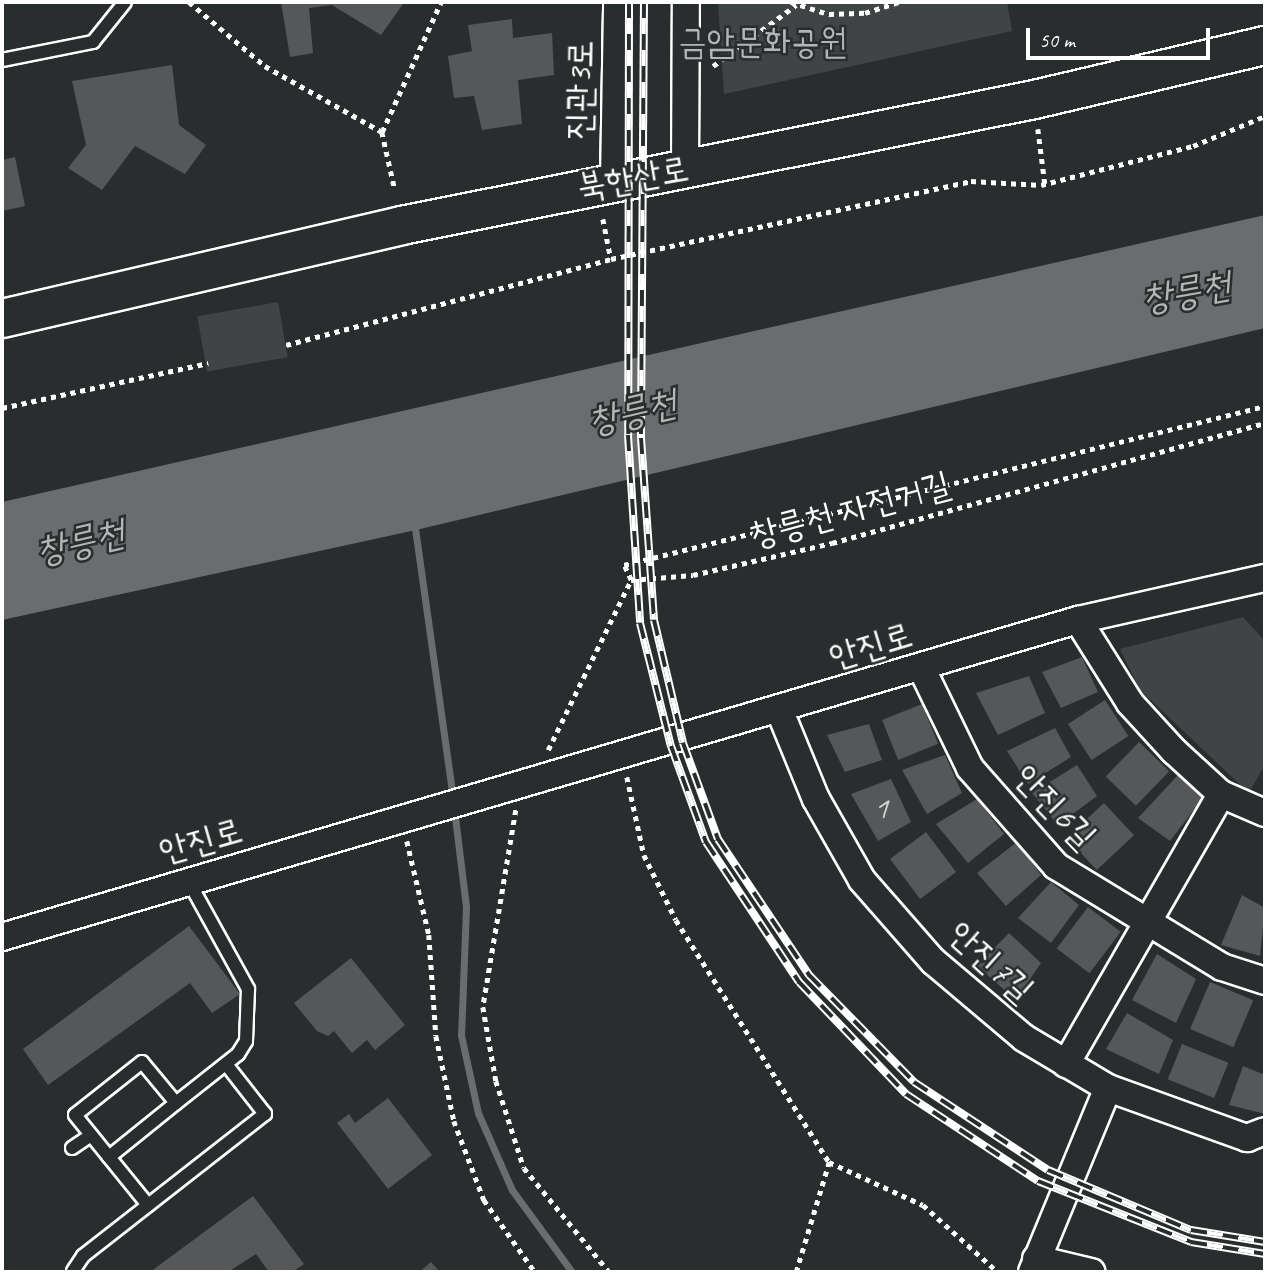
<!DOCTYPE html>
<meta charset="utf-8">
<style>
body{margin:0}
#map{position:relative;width:1267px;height:1274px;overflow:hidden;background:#2a2d2e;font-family:Caveat,"Poor Story",sans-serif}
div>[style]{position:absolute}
.green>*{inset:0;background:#414445;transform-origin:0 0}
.water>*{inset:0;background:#6a6c6d}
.stream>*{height:7px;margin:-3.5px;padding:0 3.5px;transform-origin:3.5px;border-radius:3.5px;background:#6a6c6d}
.building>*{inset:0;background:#555758;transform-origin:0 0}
.path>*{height:4.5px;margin-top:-2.25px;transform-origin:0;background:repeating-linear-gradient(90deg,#fff 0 5px,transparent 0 10px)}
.roads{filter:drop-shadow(2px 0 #fff) drop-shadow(-2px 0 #fff) drop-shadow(0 2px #fff) drop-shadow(0 -2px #fff)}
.service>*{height:12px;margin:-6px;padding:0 6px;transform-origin:6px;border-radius:6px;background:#2a2d2e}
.minor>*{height:26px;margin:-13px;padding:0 13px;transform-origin:13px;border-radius:13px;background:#2a2d2e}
.secondary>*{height:37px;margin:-18.5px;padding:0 18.5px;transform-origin:18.5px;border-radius:18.5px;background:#2a2d2e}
.rail>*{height:8px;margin-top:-4px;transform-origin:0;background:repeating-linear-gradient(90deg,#2a2d2e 0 16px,#fff 0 32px);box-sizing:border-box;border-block:2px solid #fff}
span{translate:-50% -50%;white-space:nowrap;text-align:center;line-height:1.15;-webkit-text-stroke:5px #2a2d2e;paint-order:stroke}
.number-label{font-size:32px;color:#d4d5d5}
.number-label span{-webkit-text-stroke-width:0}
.park-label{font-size:35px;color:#b3b4b5}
.street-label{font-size:35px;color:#fff}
.water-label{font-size:37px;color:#b4b6b6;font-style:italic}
.frame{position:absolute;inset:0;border:4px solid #fff;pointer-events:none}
.scale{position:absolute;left:1026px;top:28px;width:184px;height:32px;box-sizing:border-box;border:4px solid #fff;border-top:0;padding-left:9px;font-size:21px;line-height:24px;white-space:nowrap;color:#fff;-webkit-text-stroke:5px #2a2d2e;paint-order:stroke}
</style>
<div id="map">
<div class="green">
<i style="clip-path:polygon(718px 2px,1007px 2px,1012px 31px,724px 94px)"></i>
<i style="left:278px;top:302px;width:56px;height:82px;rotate:80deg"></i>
<i style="clip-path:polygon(1243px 617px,1265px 641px,1265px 764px,1249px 793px,1140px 690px,1120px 649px)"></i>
</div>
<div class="water">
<i style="clip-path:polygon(1265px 215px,1265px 328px,416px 530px,2px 620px,2px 502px)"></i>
</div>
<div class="stream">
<i style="left:414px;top:521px;width:279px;rotate:82deg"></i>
<i style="left:454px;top:809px;width:99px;rotate:83deg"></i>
<i style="left:466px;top:907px;width:128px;rotate:92.2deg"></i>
<i style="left:461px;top:1035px;width:80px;rotate:77.7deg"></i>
<i style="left:478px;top:1113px;width:84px;rotate:66.2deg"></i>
<i style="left:512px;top:1190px;width:102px;rotate:53.8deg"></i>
</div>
<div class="building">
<i style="clip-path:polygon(281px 2px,399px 2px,403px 4px,381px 35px,332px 5px,309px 8px,313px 53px,290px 57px)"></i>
<i style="clip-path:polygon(512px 19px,513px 38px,552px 33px,554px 75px,518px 80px,522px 124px,482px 130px,474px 96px,454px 98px,448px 56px,472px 51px,468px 25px)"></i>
<i style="clip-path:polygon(172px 65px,179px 125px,206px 145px,185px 174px,135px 146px,102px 190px,68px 168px,86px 145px,72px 81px)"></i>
<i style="clip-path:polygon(15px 157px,25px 206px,2px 211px,2px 160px)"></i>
<i style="clip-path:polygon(1082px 657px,1098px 692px,1061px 708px,1042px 672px)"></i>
<i style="clip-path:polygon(1029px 676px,1045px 713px,998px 735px,976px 693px)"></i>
<i style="left:1105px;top:700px;width:43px;height:44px;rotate:57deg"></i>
<i style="left:922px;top:704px;width:43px;height:43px;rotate:68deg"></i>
<i style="clip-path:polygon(869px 724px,882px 760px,845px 772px,827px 735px)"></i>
<i style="clip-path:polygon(1055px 728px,1071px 757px,1028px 784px,1007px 751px)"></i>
<i style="left:1139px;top:742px;width:42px;height:48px;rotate:44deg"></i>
<i style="clip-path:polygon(945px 755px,962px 793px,927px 814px,902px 770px)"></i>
<i style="clip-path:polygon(1077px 765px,1097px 796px,1058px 825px,1032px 793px)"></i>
<i style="clip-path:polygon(1178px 775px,1203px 798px,1170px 841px,1138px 818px)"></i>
<i style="clip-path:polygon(891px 779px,911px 822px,878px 841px,851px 794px)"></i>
<i style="clip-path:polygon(977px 799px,1004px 834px,968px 863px,936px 824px)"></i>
<i style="left:1104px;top:803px;width:44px;height:51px;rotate:47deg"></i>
<i style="left:926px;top:832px;width:50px;height:45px;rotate:53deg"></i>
<i style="clip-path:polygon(1017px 842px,1041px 875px,1006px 906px,977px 873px)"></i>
<i style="clip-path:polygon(1051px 882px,1079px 905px,1051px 943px,1018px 918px)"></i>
<i style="clip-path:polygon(1242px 895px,1265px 908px,1260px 956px,1221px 945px)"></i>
<i style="left:1088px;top:907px;width:41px;height:52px;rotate:37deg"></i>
<i style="clip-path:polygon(189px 926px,240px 994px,212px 1013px,190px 983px,48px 1085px,23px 1049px)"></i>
<i style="clip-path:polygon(1009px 933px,1041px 963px,1016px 1000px,977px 966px)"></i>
<i style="clip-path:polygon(1157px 954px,1196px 979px,1176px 1023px,1132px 1000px)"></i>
<i style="clip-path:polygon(351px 958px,405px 1025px,375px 1050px,367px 1040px,352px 1053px,334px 1031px,328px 1036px,317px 1031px,294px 1003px)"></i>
<i style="left:1210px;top:982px;width:47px;height:51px;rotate:23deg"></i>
<i style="clip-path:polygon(1127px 1013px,1173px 1040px,1159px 1074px,1106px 1049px)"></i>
<i style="left:1182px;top:1044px;width:50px;height:38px;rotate:22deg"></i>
<i style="clip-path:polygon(1243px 1066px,1265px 1075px,1265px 1114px,1229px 1105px)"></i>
<i style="clip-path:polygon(388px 1098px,432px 1155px,388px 1189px,337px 1123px,349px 1114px,355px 1123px)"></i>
<i style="clip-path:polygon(253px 1196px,304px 1264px,292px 1272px,269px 1272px,256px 1254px,228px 1272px,150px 1272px)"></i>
<i style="clip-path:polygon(431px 1262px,440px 1272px,419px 1272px)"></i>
</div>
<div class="path">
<i style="left:189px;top:2px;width:99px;rotate:40.1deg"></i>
<i style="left:265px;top:66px;width:134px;rotate:29.4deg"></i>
<i style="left:382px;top:132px;width:143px;rotate:-65.6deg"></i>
<i style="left:791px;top:2px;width:40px;rotate:18deg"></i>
<i style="left:829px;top:14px;width:36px;rotate:-2deg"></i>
<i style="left:865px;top:13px;width:35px;rotate:-18deg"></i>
<i style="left:713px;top:66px;width:103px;rotate:-36.3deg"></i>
<i style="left:1038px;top:129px;width:55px;rotate:82.7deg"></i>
<i style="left:382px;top:132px;width:59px;rotate:77.4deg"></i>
<i style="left:603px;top:219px;width:41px;rotate:78.7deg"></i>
<i style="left:286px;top:345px;width:336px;rotate:-14.8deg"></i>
<i style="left:611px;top:259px;width:368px;rotate:-12.2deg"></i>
<i style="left:971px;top:181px;width:70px;rotate:3.3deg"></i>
<i style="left:1041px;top:185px;width:157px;rotate:-14.4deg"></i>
<i style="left:1193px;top:146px;width:78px;rotate:-22.6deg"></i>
<i style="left:2px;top:408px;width:211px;rotate:-12.3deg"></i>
<i style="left:631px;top:580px;width:17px;rotate:-115deg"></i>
<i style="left:624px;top:565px;width:660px;rotate:-13.93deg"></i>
<i style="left:548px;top:750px;width:189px;rotate:-64deg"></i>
<i style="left:631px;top:580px;width:62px;rotate:-4.6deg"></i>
<i style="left:693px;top:575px;width:143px;rotate:-13deg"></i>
<i style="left:832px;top:543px;width:449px;rotate:-15.5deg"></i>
<i style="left:627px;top:777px;width:80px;rotate:77.7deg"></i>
<i style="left:644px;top:855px;width:72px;rotate:63.8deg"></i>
<i style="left:676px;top:920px;width:286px;rotate:57.7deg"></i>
<i style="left:829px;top:1162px;width:103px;rotate:24.6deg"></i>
<i style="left:923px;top:1205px;width:101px;rotate:41.8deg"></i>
<i style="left:516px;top:810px;width:200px;rotate:99.5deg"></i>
<i style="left:483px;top:1007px;width:75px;rotate:80deg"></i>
<i style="left:496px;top:1081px;width:91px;rotate:72.2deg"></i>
<i style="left:524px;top:1168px;width:134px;rotate:50.7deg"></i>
<i style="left:407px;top:841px;width:97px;rotate:76.8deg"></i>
<i style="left:429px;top:935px;width:101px;rotate:86deg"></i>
<i style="left:436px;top:1036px;width:87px;rotate:78deg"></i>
<i style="left:454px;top:1121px;width:85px;rotate:69.2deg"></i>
<i style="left:484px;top:1200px;width:88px;rotate:54.7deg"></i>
<i style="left:796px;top:1272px;width:115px;rotate:-73.3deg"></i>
</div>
<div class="roads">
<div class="service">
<i style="left:2px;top:60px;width:93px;rotate:-11.2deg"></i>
<i style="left:93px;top:42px;width:51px;rotate:-51.3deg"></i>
<i style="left:176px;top:1103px;width:53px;rotate:-129.7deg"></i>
<i style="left:142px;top:1062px;width:85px;rotate:141.7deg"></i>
<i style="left:75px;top:1115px;width:54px;rotate:51deg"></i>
<i style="left:109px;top:1157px;width:86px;rotate:-38.9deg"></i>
<i style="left:176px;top:1103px;width:79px;rotate:-38.3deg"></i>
<i style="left:238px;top:1054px;width:15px;rotate:-58deg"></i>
<i style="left:246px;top:1041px;width:52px;rotate:-87.8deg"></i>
<i style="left:248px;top:989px;width:122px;rotate:-118.9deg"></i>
<i style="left:72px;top:1148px;width:23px;rotate:-34deg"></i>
<i style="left:109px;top:1157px;width:62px;rotate:50.9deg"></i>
<i style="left:73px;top:1271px;width:18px;rotate:-56deg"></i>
<i style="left:83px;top:1256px;width:231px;rotate:-38deg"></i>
<i style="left:265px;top:1114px;width:63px;rotate:-128deg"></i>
</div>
<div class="minor">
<i style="left:685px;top:169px;width:167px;rotate:-89.7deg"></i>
<i style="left:614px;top:180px;width:178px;rotate:-89deg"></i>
<i style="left:1078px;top:620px;width:98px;rotate:57.9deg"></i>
<i style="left:1130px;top:703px;width:65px;rotate:47.5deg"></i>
<i style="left:1174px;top:751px;width:64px;rotate:42.5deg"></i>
<i style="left:1221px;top:794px;width:48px;rotate:23.4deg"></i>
<i style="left:921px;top:667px;width:112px;rotate:64.1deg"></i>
<i style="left:970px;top:768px;width:130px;rotate:48.7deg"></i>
<i style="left:1056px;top:866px;width:194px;rotate:31.3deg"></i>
<i style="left:1222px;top:967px;width:45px;rotate:18deg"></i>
<i style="left:779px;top:709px;width:97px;rotate:67.7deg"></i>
<i style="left:816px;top:799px;width:93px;rotate:60.4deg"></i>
<i style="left:862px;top:880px;width:108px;rotate:48.8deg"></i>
<i style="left:933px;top:961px;width:119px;rotate:40.2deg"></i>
<i style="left:1024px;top:1038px;width:98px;rotate:30.8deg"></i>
<i style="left:1108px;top:1088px;width:148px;rotate:19.8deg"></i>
<i style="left:1247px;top:1138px;width:19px;rotate:-21deg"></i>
<i style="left:2px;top:937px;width:1122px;rotate:-16.42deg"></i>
<i style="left:1078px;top:620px;width:192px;rotate:-12.7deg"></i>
<i style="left:1066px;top:1064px;width:311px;rotate:-60.1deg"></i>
<i style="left:1036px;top:1259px;width:57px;rotate:13.3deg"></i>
<i style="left:1032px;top:1272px;width:199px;rotate:-67.6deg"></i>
</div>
<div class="secondary">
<i style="left:2px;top:318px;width:410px;rotate:-13.1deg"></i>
<i style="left:401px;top:225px;width:645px;rotate:-11.26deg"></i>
<i style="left:1034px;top:99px;width:237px;rotate:-13.2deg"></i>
</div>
</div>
<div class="rail">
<i style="left:629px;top:2px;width:433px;rotate:90.1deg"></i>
<i style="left:628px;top:435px;width:188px;rotate:86.3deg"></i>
<i style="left:640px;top:623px;width:127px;rotate:75.9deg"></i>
<i style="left:671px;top:746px;width:102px;rotate:70deg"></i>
<i style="left:706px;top:842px;width:168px;rotate:56.4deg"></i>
<i style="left:799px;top:982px;width:155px;rotate:46.3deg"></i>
<i style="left:906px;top:1094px;width:158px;rotate:33.4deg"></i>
<i style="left:1038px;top:1181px;width:165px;rotate:21.7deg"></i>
<i style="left:1191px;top:1242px;width:75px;rotate:9.2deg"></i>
<i style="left:644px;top:2px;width:436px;rotate:90.4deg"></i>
<i style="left:641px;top:438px;width:182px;rotate:85.9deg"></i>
<i style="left:654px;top:620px;width:126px;rotate:76.7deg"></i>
<i style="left:683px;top:743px;width:102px;rotate:70deg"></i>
<i style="left:718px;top:839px;width:164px;rotate:56.2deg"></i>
<i style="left:809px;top:975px;width:150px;rotate:45.5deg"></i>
<i style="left:914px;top:1082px;width:160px;rotate:33.3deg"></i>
<i style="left:1048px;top:1170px;width:155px;rotate:22.8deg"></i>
<i style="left:1191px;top:1230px;width:75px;rotate:9.2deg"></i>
</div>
<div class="number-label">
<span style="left:881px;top:808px">1</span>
</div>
<div class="park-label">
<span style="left:763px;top:42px">금암문화공원</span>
</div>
<div class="street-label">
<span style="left:580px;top:90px;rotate:-89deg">진관3로</span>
<span style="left:633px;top:178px;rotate:-10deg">북한산로</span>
<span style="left:850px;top:510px;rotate:-15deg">창릉천 자전거길</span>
<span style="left:871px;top:646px;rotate:-17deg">안진로</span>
<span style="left:1055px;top:807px;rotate:46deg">안진6길</span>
<span style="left:201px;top:841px;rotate:-16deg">안진로</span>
<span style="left:991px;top:962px;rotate:42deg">안진7길</span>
</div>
<div class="water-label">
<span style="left:1186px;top:292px;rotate:-10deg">창릉천</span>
<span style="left:632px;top:412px;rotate:-13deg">창릉천</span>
<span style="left:80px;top:542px;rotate:-13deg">창릉천</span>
</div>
<div class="frame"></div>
<div class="scale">50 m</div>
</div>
